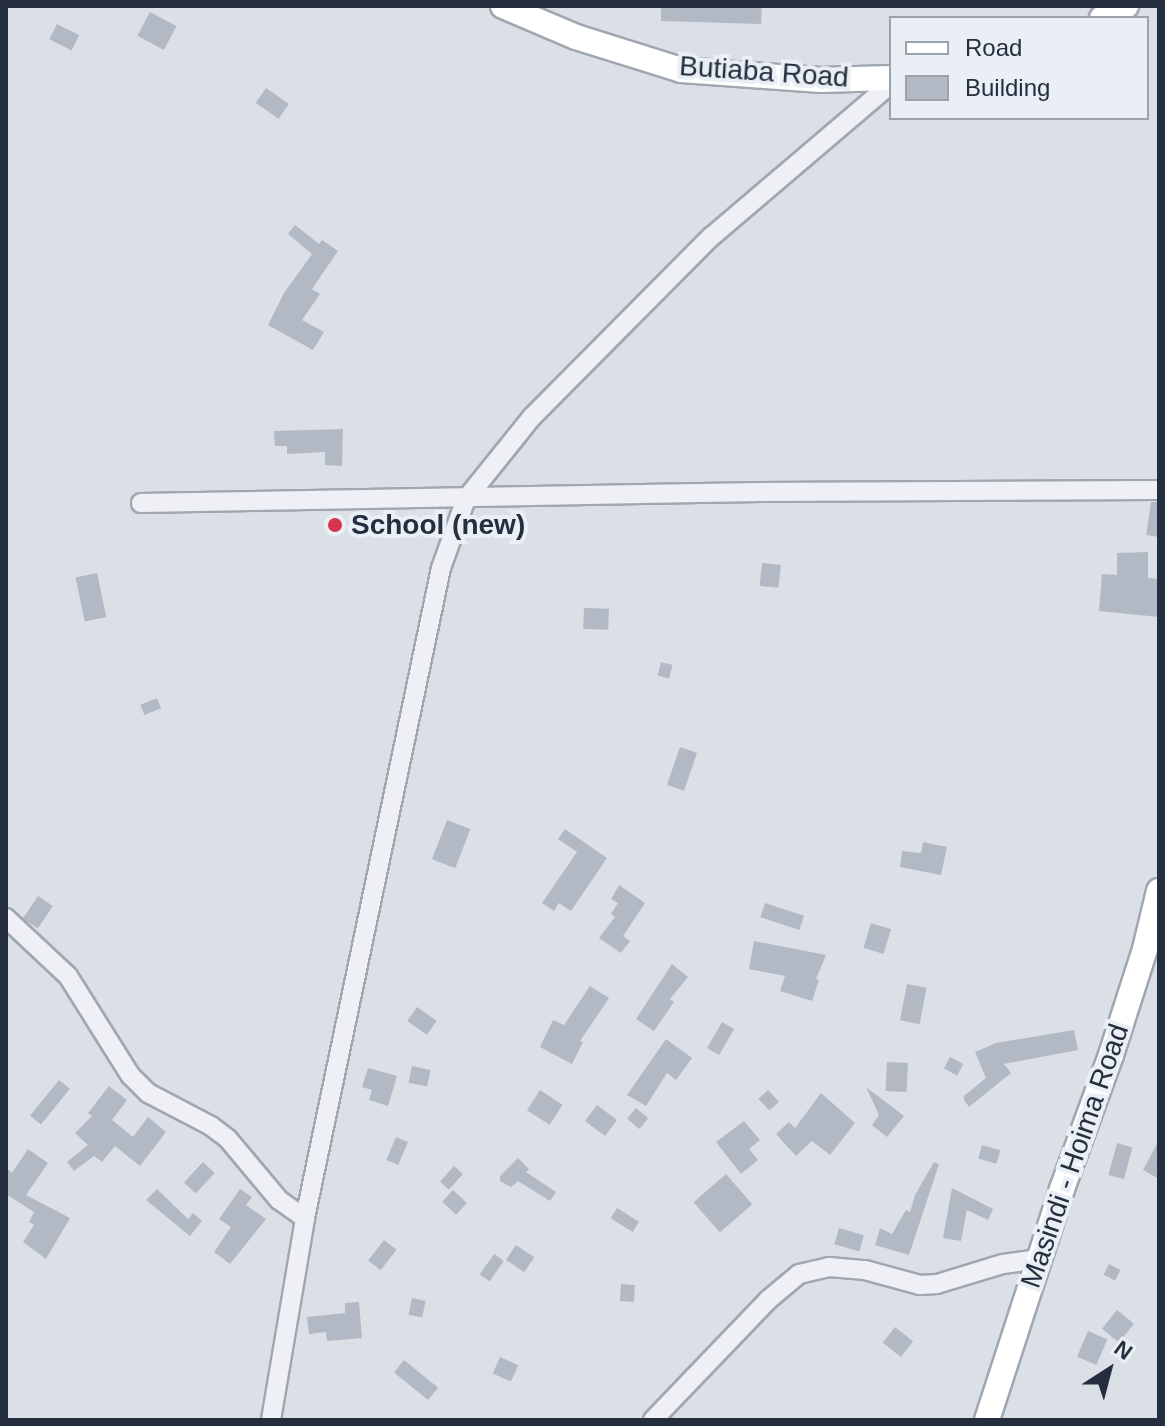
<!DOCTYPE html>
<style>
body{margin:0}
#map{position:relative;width:1165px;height:1426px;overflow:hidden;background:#dbe0e7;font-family:Arial,sans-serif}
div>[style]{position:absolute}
.building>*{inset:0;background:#b2b9c4;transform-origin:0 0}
.roads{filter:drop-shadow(2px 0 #a0a7b1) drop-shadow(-2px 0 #a0a7b1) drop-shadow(0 2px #a0a7b1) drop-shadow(0 -2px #a0a7b1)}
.street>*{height:18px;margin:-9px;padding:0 9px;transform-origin:9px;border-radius:9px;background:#eef0f5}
.secondary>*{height:24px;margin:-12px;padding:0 12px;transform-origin:12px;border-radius:12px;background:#fff}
.dots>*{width:22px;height:22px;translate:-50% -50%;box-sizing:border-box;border:4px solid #eaeff5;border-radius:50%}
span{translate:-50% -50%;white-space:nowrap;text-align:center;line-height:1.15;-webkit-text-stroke:8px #eaeff5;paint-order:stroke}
.street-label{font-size:28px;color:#242e3e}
.poi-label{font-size:28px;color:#242e3e;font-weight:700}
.left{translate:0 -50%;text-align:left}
.frame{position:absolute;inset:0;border:8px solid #242e3e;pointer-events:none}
.legend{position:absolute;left:889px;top:16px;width:260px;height:104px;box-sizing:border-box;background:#eaeff5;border:2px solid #9ba2ac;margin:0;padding:10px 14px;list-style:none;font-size:24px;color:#242e3e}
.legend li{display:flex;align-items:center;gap:16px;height:40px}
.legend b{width:40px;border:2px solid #9ba2ac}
.north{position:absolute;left:1069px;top:1330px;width:80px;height:80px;-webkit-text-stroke:6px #eaeff5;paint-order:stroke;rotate:36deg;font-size:22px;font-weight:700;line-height:32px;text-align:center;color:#242e3e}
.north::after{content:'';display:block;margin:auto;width:28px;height:36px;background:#242e3e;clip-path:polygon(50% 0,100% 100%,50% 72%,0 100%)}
</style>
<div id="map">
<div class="building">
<i style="clip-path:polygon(661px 6px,762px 6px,761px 24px,661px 21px)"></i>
<i style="left:150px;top:12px;width:30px;height:27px;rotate:28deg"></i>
<i style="left:57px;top:24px;width:25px;height:17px;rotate:27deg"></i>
<i style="left:266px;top:88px;width:28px;height:18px;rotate:35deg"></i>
<i style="clip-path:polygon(295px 225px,319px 244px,322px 240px,338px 251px,312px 289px,320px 294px,302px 320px,324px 332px,313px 350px,268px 325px,284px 293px,312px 254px,288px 234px)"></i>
<i style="clip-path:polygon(343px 429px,342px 466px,325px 465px,325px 452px,287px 454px,287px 446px,275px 446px,274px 431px)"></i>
<i style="clip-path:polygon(1151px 502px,1159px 502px,1159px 537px,1146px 535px)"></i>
<i style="clip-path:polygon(1148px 552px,1148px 578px,1159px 579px,1159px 617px,1099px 611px,1102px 574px,1117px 575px,1117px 553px)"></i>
<i style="left:762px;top:563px;width:19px;height:23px;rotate:6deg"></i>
<i style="left:97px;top:573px;width:45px;height:22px;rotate:78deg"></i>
<i style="left:584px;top:608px;width:25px;height:21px;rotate:2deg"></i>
<i style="left:661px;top:662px;width:12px;height:14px;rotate:14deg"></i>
<i style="left:157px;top:698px;width:11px;height:18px;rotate:68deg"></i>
<i style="left:680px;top:747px;width:18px;height:40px;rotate:19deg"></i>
<i style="left:447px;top:820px;width:25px;height:42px;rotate:21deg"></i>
<i style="clip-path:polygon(565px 829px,607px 858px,571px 911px,559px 903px,554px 911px,542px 903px,577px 852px,558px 839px)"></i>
<i style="clip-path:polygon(923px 842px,947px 847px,941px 875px,900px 867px,902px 851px,921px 853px)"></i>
<i style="clip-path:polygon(619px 885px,645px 903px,623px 936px,630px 941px,621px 953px,599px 938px,615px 917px,611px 914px,618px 903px,611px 899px)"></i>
<i style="left:38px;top:896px;width:18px;height:27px;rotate:34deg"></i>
<i style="left:765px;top:903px;width:41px;height:15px;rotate:18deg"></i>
<i style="left:871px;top:923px;width:21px;height:26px;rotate:17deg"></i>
<i style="clip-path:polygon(754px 941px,826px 955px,816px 979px,819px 980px,812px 1001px,780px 991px,785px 976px,749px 969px)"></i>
<i style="clip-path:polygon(672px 964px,688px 977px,670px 999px,674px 1002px,654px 1031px,636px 1019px)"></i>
<i style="left:907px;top:984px;width:20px;height:37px;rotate:11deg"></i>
<i style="clip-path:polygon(590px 986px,609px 998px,580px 1041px,583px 1042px,572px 1064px,540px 1047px,553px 1020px,564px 1025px)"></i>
<i style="left:417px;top:1007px;width:24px;height:17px;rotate:35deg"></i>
<i style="left:722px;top:1022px;width:14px;height:30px;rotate:30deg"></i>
<i style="clip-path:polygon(1074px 1030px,1078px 1050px,1004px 1064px,1011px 1073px,969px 1107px,964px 1100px,964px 1096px,986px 1078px,975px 1052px,996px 1043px)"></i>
<i style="clip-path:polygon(666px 1039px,692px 1058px,676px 1080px,667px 1073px,646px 1106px,627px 1095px)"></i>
<i style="left:950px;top:1057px;width:15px;height:13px;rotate:28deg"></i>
<i style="left:887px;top:1062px;width:21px;height:29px;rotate:3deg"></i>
<i style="left:412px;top:1066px;width:19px;height:17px;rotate:12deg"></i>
<i style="clip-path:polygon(368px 1068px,397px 1076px,388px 1106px,369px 1100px,372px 1090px,362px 1087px)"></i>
<i style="left:59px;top:1080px;width:14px;height:46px;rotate:39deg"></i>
<i style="clip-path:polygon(109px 1086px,127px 1100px,112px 1120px,133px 1137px,148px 1117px,166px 1132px,140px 1166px,115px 1146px,102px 1162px,94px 1156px,74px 1171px,67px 1162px,88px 1145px,75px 1133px,92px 1116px,88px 1113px)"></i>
<i style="clip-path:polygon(866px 1087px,904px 1116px,887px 1137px,872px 1125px,879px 1115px)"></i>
<i style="left:540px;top:1090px;width:27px;height:24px;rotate:33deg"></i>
<i style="left:768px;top:1090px;width:16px;height:13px;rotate:47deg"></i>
<i style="clip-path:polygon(821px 1093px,855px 1123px,830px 1155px,812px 1141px,796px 1156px,776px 1134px,789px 1122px,795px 1128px)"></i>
<i style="left:597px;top:1105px;width:25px;height:20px;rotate:37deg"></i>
<i style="left:636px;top:1108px;width:16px;height:14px;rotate:40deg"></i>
<i style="clip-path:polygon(744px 1121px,760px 1140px,749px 1149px,758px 1160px,741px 1174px,716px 1142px)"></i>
<i style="left:396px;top:1137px;width:13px;height:25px;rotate:23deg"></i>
<i style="clip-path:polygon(1159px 1140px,1159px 1179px,1143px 1170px)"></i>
<i style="left:1117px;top:1143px;width:16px;height:33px;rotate:15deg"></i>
<i style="left:982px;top:1145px;width:19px;height:14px;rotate:16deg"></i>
<i style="clip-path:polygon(28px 1149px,48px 1163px,26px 1195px,70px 1218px,46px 1259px,23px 1242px,34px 1225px,29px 1222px,34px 1212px,6px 1194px,6px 1167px,12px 1173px)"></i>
<i style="clip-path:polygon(518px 1158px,529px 1169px,526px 1172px,556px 1192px,550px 1201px,518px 1181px,511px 1187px,500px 1181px,500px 1176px)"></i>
<i style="left:203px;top:1162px;width:16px;height:28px;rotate:43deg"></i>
<i style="clip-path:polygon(934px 1162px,939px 1164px,909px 1255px,875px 1245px,880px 1228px,892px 1234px,906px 1210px,910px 1212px,915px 1195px)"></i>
<i style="left:454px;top:1166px;width:12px;height:21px;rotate:42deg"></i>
<i style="left:726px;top:1174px;width:40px;height:43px;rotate:49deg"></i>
<i style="clip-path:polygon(952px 1188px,993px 1209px,988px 1220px,967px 1210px,961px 1241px,943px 1238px)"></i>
<i style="clip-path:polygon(157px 1189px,188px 1219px,193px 1213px,202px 1221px,190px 1236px,146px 1200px)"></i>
<i style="clip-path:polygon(240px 1189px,252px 1197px,246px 1205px,266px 1219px,230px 1264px,214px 1252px,231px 1227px,219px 1219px)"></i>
<i style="left:453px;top:1190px;width:19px;height:16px;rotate:43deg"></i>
<i style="left:617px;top:1208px;width:26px;height:12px;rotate:32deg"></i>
<i style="left:839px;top:1228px;width:26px;height:17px;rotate:16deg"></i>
<i style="left:384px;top:1240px;width:16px;height:26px;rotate:38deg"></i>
<i style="left:516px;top:1245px;width:22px;height:18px;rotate:34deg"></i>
<i style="left:494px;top:1254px;width:12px;height:25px;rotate:35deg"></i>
<i style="left:1109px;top:1264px;width:13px;height:12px;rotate:27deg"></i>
<i style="left:621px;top:1284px;width:14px;height:17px;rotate:4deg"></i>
<i style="left:412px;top:1298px;width:14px;height:17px;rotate:12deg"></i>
<i style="clip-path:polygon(359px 1302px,362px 1338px,327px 1341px,326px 1332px,309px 1334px,307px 1317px,345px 1313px,345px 1303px)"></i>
<i style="left:1117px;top:1310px;width:22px;height:24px;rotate:39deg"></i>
<i style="left:895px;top:1327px;width:23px;height:20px;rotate:38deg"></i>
<i style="left:1088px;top:1331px;width:21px;height:28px;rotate:23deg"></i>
<i style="left:500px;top:1357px;width:20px;height:18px;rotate:24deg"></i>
<i style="left:404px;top:1360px;width:44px;height:16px;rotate:39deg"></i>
</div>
<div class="roads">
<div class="street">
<i style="left:141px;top:503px;width:619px;rotate:-1.02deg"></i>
<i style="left:760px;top:492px;width:399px;rotate:-0.3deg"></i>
<i style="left:6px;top:918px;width:85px;rotate:43.1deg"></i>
<i style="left:68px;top:976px;width:117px;rotate:57.9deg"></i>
<i style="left:130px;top:1075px;width:25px;rotate:45deg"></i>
<i style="left:148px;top:1093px;width:71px;rotate:27.6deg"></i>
<i style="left:211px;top:1126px;width:21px;rotate:37deg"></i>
<i style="left:228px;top:1139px;width:80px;rotate:50.1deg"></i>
<i style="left:279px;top:1200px;width:32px;rotate:35deg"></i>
<i style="left:271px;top:1420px;width:205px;rotate:-80.4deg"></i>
<i style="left:305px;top:1218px;width:664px;rotate:-78.18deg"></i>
<i style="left:441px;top:568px;width:73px;rotate:-70.1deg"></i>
<i style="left:466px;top:499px;width:105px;rotate:-51.2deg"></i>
<i style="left:532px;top:417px;width:254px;rotate:-45.2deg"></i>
<i style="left:711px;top:237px;width:236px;rotate:-40.4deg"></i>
<i style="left:653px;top:1420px;width:166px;rotate:-46.2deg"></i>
<i style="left:768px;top:1300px;width:40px;rotate:-40deg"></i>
<i style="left:799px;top:1274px;width:31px;rotate:-13deg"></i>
<i style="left:829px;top:1267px;width:36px;rotate:5deg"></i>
<i style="left:865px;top:1270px;width:57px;rotate:15.3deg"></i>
<i style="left:920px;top:1285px;width:17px;rotate:-3deg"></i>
<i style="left:937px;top:1284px;width:69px;rotate:-16.9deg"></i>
<i style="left:1003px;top:1264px;width:36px;rotate:-8deg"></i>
</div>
<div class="secondary">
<i style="left:503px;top:6px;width:79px;rotate:23deg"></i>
<i style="left:576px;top:37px;width:110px;rotate:17.4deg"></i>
<i style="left:681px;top:70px;width:140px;rotate:4.1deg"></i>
<i style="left:821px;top:80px;width:70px;rotate:-1.6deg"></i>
<i style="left:1102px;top:18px;width:27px;rotate:-27deg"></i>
<i style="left:987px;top:1420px;width:243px;rotate:-72deg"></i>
<i style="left:1062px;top:1189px;width:143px;rotate:-69.9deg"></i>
<i style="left:1111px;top:1055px;width:111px;rotate:-72.2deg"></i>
<i style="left:1145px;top:949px;width:60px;rotate:-76.4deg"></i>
</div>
</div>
<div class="dots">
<i style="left:335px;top:525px;background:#d9334e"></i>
</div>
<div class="street-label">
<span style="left:764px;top:72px;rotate:4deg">Butiaba Road</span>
<span style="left:1075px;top:1156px;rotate:-71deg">Masindi - Hoima Road</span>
</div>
<div class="poi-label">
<span class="left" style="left:351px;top:525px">School (new)</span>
</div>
<div class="frame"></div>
<ul class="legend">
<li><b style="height:10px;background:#fff"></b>Road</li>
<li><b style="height:22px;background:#b2b9c4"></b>Building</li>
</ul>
<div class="north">N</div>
</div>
